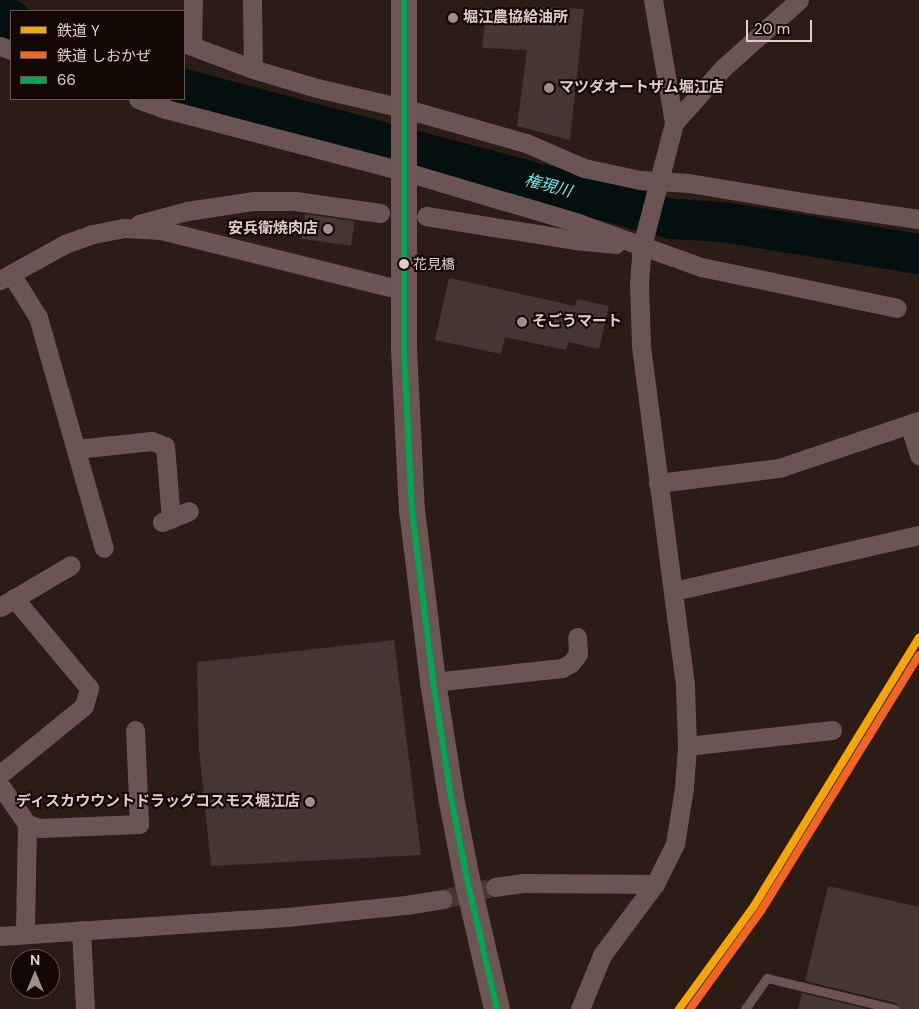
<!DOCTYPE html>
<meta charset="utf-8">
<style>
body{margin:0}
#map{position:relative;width:919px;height:1009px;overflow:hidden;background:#2b1c16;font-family:"DM Sans","Noto Sans JP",sans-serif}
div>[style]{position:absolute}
.river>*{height:40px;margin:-20px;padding:0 20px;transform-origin:20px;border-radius:20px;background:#040f10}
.building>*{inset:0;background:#443733;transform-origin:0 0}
.street-tunnel>*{height:19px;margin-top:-9.5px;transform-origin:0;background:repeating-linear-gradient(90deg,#463730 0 19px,transparent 0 28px)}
.lane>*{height:9px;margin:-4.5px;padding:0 4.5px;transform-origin:4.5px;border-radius:4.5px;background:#6a5454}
.street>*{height:19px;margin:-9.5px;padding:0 9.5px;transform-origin:9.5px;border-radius:9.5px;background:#6a5454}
.secondary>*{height:26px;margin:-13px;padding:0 13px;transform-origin:13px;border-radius:13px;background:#6d5554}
.bus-1>*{height:6px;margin:-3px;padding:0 3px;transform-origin:3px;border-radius:3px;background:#00a651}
.rail-1>*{height:8px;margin:-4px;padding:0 4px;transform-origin:4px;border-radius:4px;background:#f7a600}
.rail-2>*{height:8px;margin:-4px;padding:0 4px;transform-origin:4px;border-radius:4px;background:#f26522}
.dots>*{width:14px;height:14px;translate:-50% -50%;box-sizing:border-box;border:2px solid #130704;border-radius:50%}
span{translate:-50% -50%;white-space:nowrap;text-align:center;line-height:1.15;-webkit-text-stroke:4px #130704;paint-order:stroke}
.bus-label{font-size:14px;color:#e0cdc5}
.left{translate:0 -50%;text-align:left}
.poi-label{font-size:15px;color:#e0cdc5;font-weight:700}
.right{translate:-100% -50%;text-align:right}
.water-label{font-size:16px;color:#5af4fc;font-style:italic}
.legend{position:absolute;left:10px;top:10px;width:175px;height:90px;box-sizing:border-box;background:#130704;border:1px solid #655651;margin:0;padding:6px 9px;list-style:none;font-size:15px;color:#e0cdc5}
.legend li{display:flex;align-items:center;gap:10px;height:25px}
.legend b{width:25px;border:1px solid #655651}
.north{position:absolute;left:10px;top:949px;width:50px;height:50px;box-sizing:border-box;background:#130704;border:1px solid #655651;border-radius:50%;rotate:0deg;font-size:14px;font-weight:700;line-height:20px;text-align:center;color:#e0cdc5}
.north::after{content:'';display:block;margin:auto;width:18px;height:22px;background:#a18f88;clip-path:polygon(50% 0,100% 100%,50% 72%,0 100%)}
.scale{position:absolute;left:746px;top:20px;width:66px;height:22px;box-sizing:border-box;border:2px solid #e0cdc5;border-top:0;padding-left:6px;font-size:15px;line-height:18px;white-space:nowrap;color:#e0cdc5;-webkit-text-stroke:4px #130704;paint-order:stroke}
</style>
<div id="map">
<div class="river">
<i style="left:0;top:15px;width:12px;rotate:24deg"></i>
<i style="left:184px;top:89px;width:505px;rotate:14.92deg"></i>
<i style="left:672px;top:219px;width:51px;rotate:3.4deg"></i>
<i style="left:723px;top:222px;width:199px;rotate:9.3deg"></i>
</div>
<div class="building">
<i style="clip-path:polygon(543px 7px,584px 9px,570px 140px,517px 126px,527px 50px,482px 48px,487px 8px,542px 15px)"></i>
<i style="left:305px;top:214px;width:50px;height:25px;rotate:8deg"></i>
<i style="clip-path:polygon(449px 278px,575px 306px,577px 299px,609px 306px,599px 349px,568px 342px,566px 350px,505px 337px,501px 354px,435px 340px)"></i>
<i style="clip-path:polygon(394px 640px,421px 855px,211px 866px,199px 749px,197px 662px)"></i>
<i style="clip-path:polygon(828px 886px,919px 907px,919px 1009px,901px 1009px,896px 1003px,805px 981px)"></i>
<i style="clip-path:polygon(802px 993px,868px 1009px,798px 1009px)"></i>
</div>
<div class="street-tunnel">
<i style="left:443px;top:899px;width:53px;rotate:-13deg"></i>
</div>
<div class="lane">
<i style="left:745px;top:1009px;width:38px;rotate:-55deg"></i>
<i style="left:767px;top:978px;width:132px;rotate:13.6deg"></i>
</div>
<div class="street">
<i style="left:252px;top:0;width:69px;rotate:89.2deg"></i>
<i style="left:653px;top:0;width:125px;rotate:80.3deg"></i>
<i style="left:184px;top:43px;width:74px;rotate:20.6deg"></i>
<i style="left:253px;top:69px;width:67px;rotate:16.5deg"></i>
<i style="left:317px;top:88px;width:88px;rotate:13.1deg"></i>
<i style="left:403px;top:108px;width:128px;rotate:15.9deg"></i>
<i style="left:526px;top:143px;width:63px;rotate:23.3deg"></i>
<i style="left:584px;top:168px;width:57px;rotate:12.1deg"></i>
<i style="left:640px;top:180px;width:49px;rotate:3.5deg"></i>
<i style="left:689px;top:183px;width:121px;rotate:9.5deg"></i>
<i style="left:808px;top:203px;width:112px;rotate:8.2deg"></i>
<i style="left:192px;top:45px;width:45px;rotate:-88.7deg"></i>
<i style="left:0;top:46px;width:12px;rotate:20deg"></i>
<i style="left:138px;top:99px;width:30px;rotate:20deg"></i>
<i style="left:166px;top:109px;width:245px;rotate:14.7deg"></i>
<i style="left:403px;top:171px;width:183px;rotate:16.5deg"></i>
<i style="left:578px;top:223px;width:131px;rotate:19.7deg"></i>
<i style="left:701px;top:267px;width:200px;rotate:11.8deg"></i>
<i style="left:426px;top:216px;width:150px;rotate:9.2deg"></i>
<i style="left:574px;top:240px;width:42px;rotate:5.4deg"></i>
<i style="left:139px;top:224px;width:50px;rotate:-15.2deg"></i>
<i style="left:187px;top:211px;width:68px;rotate:-8.5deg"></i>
<i style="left:254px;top:201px;width:41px"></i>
<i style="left:295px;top:201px;width:86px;rotate:8deg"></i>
<i style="left:11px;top:274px;width:51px;rotate:57.9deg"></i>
<i style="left:38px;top:317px;width:240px;rotate:74.1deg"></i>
<i style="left:0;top:280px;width:74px;rotate:-29deg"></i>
<i style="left:65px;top:244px;width:30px;rotate:-20deg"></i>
<i style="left:93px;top:234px;width:32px;rotate:-11deg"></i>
<i style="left:124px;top:228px;width:37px;rotate:3deg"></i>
<i style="left:161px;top:230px;width:252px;rotate:14deg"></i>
<i style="left:909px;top:424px;width:33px;rotate:72deg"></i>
<i style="left:76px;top:449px;width:76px;rotate:-6deg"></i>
<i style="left:152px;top:441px;width:14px;rotate:21deg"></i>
<i style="left:165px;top:446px;width:73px;rotate:85.3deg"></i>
<i style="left:658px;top:483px;width:122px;rotate:-7.1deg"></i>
<i style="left:779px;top:468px;width:148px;rotate:-18.6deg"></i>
<i style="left:162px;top:522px;width:29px;rotate:-22deg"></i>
<i style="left:674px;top:591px;width:251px;rotate:-12.9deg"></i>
<i style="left:0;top:607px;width:82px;rotate:-30.6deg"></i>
<i style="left:433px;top:682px;width:130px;rotate:-6.2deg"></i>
<i style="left:562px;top:668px;width:10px;rotate:-29deg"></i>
<i style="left:571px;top:663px;width:11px;rotate:-52deg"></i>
<i style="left:578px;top:654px;width:17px;rotate:-93deg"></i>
<i style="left:687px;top:746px;width:146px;rotate:-6.3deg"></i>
<i style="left:3px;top:772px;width:104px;rotate:-39.2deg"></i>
<i style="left:84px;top:706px;width:19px;rotate:-74deg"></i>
<i style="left:89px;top:688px;width:117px;rotate:-129.8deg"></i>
<i style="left:0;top:789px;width:2px;rotate:-27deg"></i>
<i style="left:2px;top:788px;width:44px;rotate:55.2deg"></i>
<i style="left:27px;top:824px;width:109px;rotate:91.1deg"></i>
<i style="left:27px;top:824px;width:14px;rotate:17deg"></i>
<i style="left:40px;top:828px;width:99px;rotate:-2.3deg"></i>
<i style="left:139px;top:824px;width:94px;rotate:-92.4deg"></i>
<i style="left:495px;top:887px;width:29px;rotate:-8deg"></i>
<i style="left:524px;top:883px;width:131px;rotate:0.4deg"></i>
<i style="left:81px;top:930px;width:79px;rotate:87.1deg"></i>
<i style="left:0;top:936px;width:288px;rotate:-3.8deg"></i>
<i style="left:287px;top:917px;width:120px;rotate:-5.8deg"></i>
<i style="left:406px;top:905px;width:37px;rotate:-9deg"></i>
<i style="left:580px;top:1009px;width:58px;rotate:-67.8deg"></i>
<i style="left:602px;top:955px;width:89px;rotate:-53.3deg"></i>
<i style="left:655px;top:884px;width:45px;rotate:-63.4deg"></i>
<i style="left:675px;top:844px;width:57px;rotate:-80.9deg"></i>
<i style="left:684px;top:788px;width:42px;rotate:-85.9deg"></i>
<i style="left:687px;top:746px;width:61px;rotate:-91.9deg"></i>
<i style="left:685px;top:685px;width:344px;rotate:-97.4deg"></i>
<i style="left:641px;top:344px;width:59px;rotate:-91.9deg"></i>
<i style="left:639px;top:285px;width:39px;rotate:-86deg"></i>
<i style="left:642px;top:246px;width:127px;rotate:-75.4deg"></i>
<i style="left:674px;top:123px;width:74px;rotate:-48.3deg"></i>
<i style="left:723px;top:68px;width:102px;rotate:-41.8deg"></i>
</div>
<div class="secondary">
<i style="left:404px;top:0;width:349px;rotate:90deg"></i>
<i style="left:404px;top:349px;width:161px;rotate:87.2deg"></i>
<i style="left:412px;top:510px;width:173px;rotate:83deg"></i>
<i style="left:433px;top:682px;width:116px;rotate:81.1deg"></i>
<i style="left:451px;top:797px;width:84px;rotate:79deg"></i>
<i style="left:467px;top:879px;width:133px;rotate:77deg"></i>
</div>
<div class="bus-1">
<i style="left:404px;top:0;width:349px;rotate:90deg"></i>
<i style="left:404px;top:349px;width:161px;rotate:87.2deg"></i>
<i style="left:412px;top:510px;width:173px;rotate:83deg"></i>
<i style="left:433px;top:682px;width:116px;rotate:81.1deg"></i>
<i style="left:451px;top:797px;width:84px;rotate:79deg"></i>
<i style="left:467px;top:879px;width:133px;rotate:77deg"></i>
</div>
<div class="rail-1">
<i style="left:679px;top:1009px;width:127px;rotate:-53.9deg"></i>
<i style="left:754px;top:906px;width:315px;rotate:-58.4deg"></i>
</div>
<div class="rail-2">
<i style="left:690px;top:1009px;width:121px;rotate:-54.1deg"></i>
<i style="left:761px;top:911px;width:301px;rotate:-58.3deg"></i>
</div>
<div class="dots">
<i style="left:453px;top:18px;background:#a18f88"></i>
<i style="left:549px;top:88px;background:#a18f88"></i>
<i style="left:328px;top:229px;background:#a18f88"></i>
<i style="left:404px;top:264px;background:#e0cdc5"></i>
<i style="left:522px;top:322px;background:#a18f88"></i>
<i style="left:310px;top:802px;background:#a18f88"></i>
</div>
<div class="bus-label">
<span class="left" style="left:413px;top:264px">花見橋</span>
</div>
<div class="poi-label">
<span class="left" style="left:463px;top:18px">堀江農協給油所</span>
<span class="left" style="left:559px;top:88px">マツダオートザム堀江店</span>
<span class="right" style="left:318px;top:229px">安兵衛焼肉店</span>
<span class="left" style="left:532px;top:322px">そごうマート</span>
<span class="right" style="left:300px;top:802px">ディスカウウントドラッグコスモス堀江店</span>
</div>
<div class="water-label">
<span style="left:548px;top:186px;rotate:15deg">権現川</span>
</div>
<ul class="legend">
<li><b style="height:6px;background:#f7a600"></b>鉄道 Y</li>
<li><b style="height:6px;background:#f26522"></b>鉄道 しおかぜ</li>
<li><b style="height:6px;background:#00a651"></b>66</li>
</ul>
<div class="north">N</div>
<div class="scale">20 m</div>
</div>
